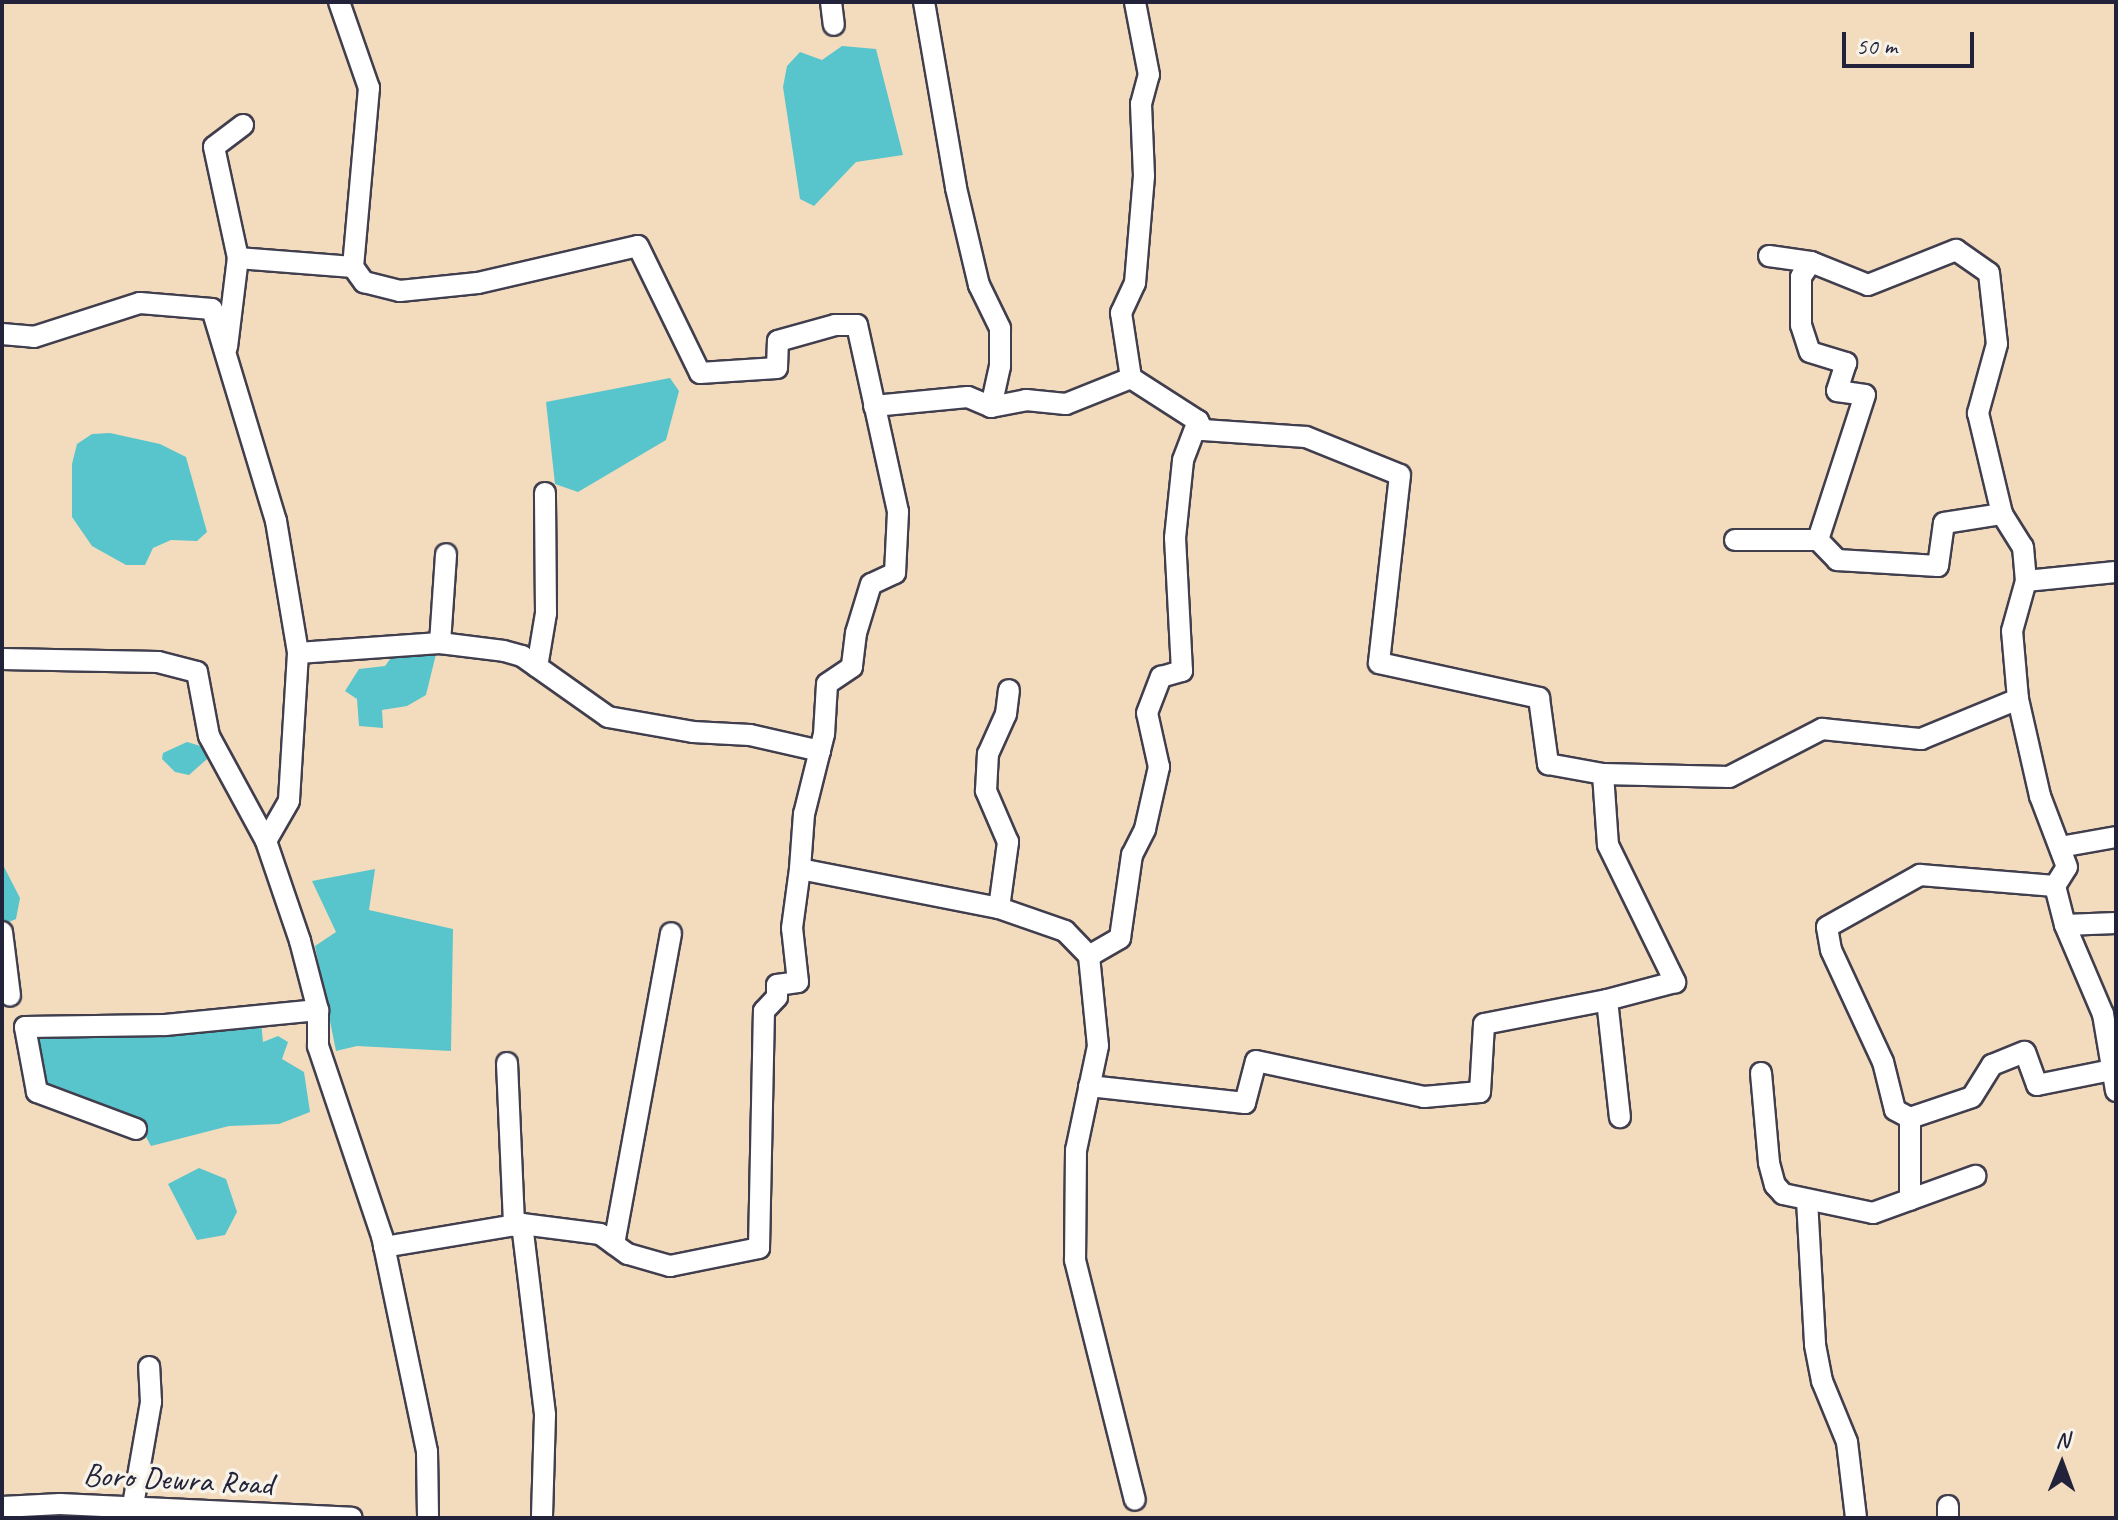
<!DOCTYPE html>
<style>
body{margin:0}
#map{position:relative;width:2118px;height:1520px;overflow:hidden;background:#f3dcbd;font-family:Caveat,sans-serif}
div>[style]{position:absolute}
.water>*{inset:0;background:#57c5cb}
.roads{filter:drop-shadow(2px 0 #413e4e) drop-shadow(-2px 0 #413e4e) drop-shadow(0 2px #413e4e) drop-shadow(0 -2px #413e4e)}
.minor>*{height:20px;margin:-10px;padding:0 10px;transform-origin:10px;border-radius:10px;background:#fff}
span{translate:-50% -50%;white-space:nowrap;text-align:center;line-height:1.15;-webkit-text-stroke:7px #f7f3e8;paint-order:stroke}
.street-label{font-size:32px;color:#22223b}
.frame{position:absolute;inset:0;border:4px solid #22223b;pointer-events:none}
.north{position:absolute;left:2022px;top:1424px;width:80px;height:80px;-webkit-text-stroke:6px #f7f3e8;paint-order:stroke;rotate:1deg;font-size:22px;font-weight:700;line-height:32px;text-align:center;color:#22223b}
.north::after{content:'';display:block;margin:auto;width:28px;height:36px;background:#22223b;clip-path:polygon(50% 0,100% 100%,50% 72%,0 100%)}
.scale{position:absolute;left:1842px;top:32px;width:132px;height:36px;box-sizing:border-box;border:4px solid #22223b;border-top:0;padding-left:10px;font-size:24px;line-height:28px;white-space:nowrap;color:#22223b;-webkit-text-stroke:6px #f7f3e8;paint-order:stroke}
</style>
<div id="map">
<div class="water">
<i style="clip-path:polygon(842px 46px,876px 49px,903px 155px,856px 162px,814px 206px,800px 199px,783px 87px,787px 66px,800px 52px,822px 60px)"></i>
<i style="clip-path:polygon(670px 378px,679px 391px,666px 440px,578px 492px,555px 484px,546px 402px)"></i>
<i style="clip-path:polygon(110px 433px,160px 444px,186px 457px,207px 532px,197px 541px,171px 540px,153px 548px,145px 565px,126px 565px,92px 546px,72px 517px,72px 464px,77px 444px,92px 434px)"></i>
<i style="clip-path:polygon(415px 648px,436px 654px,426px 695px,407px 706px,382px 710px,383px 728px,359px 726px,357px 699px,345px 691px,359px 669px,385px 666px,396px 651px)"></i>
<i style="clip-path:polygon(187px 742px,204px 747px,207px 759px,189px 775px,175px 772px,162px 759px,163px 753px)"></i>
<i style="clip-path:polygon(2px 863px,20px 898px,16px 919px,2px 925px)"></i>
<i style="clip-path:polygon(375px 869px,369px 910px,453px 929px,451px 1051px,357px 1046px,336px 1051px,315px 946px,336px 932px,312px 881px)"></i>
<i style="clip-path:polygon(261px 1021px,263px 1042px,278px 1036px,288px 1042px,282px 1059px,304px 1072px,310px 1112px,279px 1124px,229px 1126px,151px 1146px,140px 1126px,42px 1090px,28px 1032px)"></i>
<i style="clip-path:polygon(199px 1168px,226px 1179px,237px 1212px,225px 1235px,197px 1240px,168px 1184px)"></i>
</div>
<div class="roads">
<div class="minor">
<i style="left:831px;top:2px;width:23px;rotate:83deg"></i>
<i style="left:924px;top:2px;width:189px;rotate:80.2deg"></i>
<i style="left:956px;top:188px;width:100px;rotate:76.7deg"></i>
<i style="left:979px;top:285px;width:48px;rotate:64deg"></i>
<i style="left:1000px;top:328px;width:38px;rotate:90deg"></i>
<i style="left:1000px;top:366px;width:42px;rotate:102.4deg"></i>
<i style="left:243px;top:125px;width:36px;rotate:143deg"></i>
<i style="left:214px;top:147px;width:114px;rotate:77.8deg"></i>
<i style="left:238px;top:258px;width:115px;rotate:4.5deg"></i>
<i style="left:353px;top:267px;width:180px;rotate:-84.9deg"></i>
<i style="left:369px;top:88px;width:91px;rotate:-109.2deg"></i>
<i style="left:1769px;top:256px;width:42px;rotate:8.1deg"></i>
<i style="left:1811px;top:262px;width:18px;rotate:124deg"></i>
<i style="left:1801px;top:277px;width:48px;rotate:90deg"></i>
<i style="left:1801px;top:325px;width:28px;rotate:72deg"></i>
<i style="left:1810px;top:352px;width:38px;rotate:17deg"></i>
<i style="left:1846px;top:363px;width:29px;rotate:108deg"></i>
<i style="left:1837px;top:391px;width:28px;rotate:8deg"></i>
<i style="left:1865px;top:395px;width:152px;rotate:108deg"></i>
<i style="left:1818px;top:540px;width:28px;rotate:46deg"></i>
<i style="left:1837px;top:560px;width:101px;rotate:3.4deg"></i>
<i style="left:1938px;top:566px;width:43px;rotate:-82.1deg"></i>
<i style="left:1944px;top:523px;width:59px;rotate:-8.8deg"></i>
<i style="left:2002px;top:514px;width:39px;rotate:58deg"></i>
<i style="left:2023px;top:547px;width:34px;rotate:85deg"></i>
<i style="left:1811px;top:262px;width:61px;rotate:22deg"></i>
<i style="left:1868px;top:285px;width:95px;rotate:-21.7deg"></i>
<i style="left:1956px;top:250px;width:40px;rotate:34.9deg"></i>
<i style="left:1989px;top:273px;width:71px;rotate:83.6deg"></i>
<i style="left:1997px;top:344px;width:72px;rotate:105.4deg"></i>
<i style="left:1978px;top:413px;width:104px;rotate:76.6deg"></i>
<i style="left:353px;top:267px;width:19px;rotate:54deg"></i>
<i style="left:364px;top:282px;width:37px;rotate:14deg"></i>
<i style="left:400px;top:291px;width:78px;rotate:-5.9deg"></i>
<i style="left:478px;top:283px;width:164px;rotate:-13deg"></i>
<i style="left:638px;top:246px;width:141px;rotate:64deg"></i>
<i style="left:700px;top:373px;width:77px;rotate:-3.7deg"></i>
<i style="left:777px;top:368px;width:27px;rotate:-88deg"></i>
<i style="left:778px;top:341px;width:59px;rotate:-15.7deg"></i>
<i style="left:835px;top:325px;width:22px"></i>
<i style="left:857px;top:325px;width:191px;rotate:77.6deg"></i>
<i style="left:898px;top:512px;width:61px;rotate:92.8deg"></i>
<i style="left:895px;top:573px;width:26px;rotate:155deg"></i>
<i style="left:871px;top:584px;width:51px;rotate:107deg"></i>
<i style="left:856px;top:633px;width:34px;rotate:97deg"></i>
<i style="left:852px;top:667px;width:30px;rotate:146deg"></i>
<i style="left:827px;top:684px;width:50px;rotate:93.4deg"></i>
<i style="left:824px;top:734px;width:82px;rotate:104deg"></i>
<i style="left:804px;top:814px;width:55px;rotate:94.2deg"></i>
<i style="left:800px;top:869px;width:203px;rotate:11.1deg"></i>
<i style="left:999px;top:908px;width:70px;rotate:19.2deg"></i>
<i style="left:1065px;top:931px;width:35px;rotate:46deg"></i>
<i style="left:1089px;top:956px;width:90px;rotate:84.3deg"></i>
<i style="left:1098px;top:1046px;width:106px;rotate:101.9deg"></i>
<i style="left:1076px;top:1150px;width:110px;rotate:90.5deg"></i>
<i style="left:1075px;top:1260px;width:247px;rotate:76deg"></i>
<i style="left:2px;top:334px;width:32px;rotate:5deg"></i>
<i style="left:34px;top:337px;width:111px;rotate:-17.8deg"></i>
<i style="left:140px;top:303px;width:72px;rotate:4.8deg"></i>
<i style="left:212px;top:309px;width:221px;rotate:73.2deg"></i>
<i style="left:276px;top:521px;width:134px;rotate:80.5deg"></i>
<i style="left:298px;top:653px;width:148px;rotate:93.5deg"></i>
<i style="left:289px;top:801px;width:46px;rotate:119.9deg"></i>
<i style="left:227px;top:347px;width:90px;rotate:-83deg"></i>
<i style="left:1131px;top:378px;width:66px;rotate:-98.7deg"></i>
<i style="left:1121px;top:313px;width:33px;rotate:-65deg"></i>
<i style="left:1135px;top:283px;width:107px;rotate:-85.2deg"></i>
<i style="left:1144px;top:176px;width:72px;rotate:-92.4deg"></i>
<i style="left:1141px;top:104px;width:30px;rotate:-75deg"></i>
<i style="left:1149px;top:75px;width:74px;rotate:-100.9deg"></i>
<i style="left:874px;top:406px;width:94px;rotate:-5.5deg"></i>
<i style="left:968px;top:397px;width:25px;rotate:23deg"></i>
<i style="left:991px;top:407px;width:36px;rotate:-11deg"></i>
<i style="left:1026px;top:400px;width:40px;rotate:5.7deg"></i>
<i style="left:1066px;top:404px;width:70px;rotate:-21.8deg"></i>
<i style="left:1131px;top:378px;width:80px;rotate:32.7deg"></i>
<i style="left:1198px;top:421px;width:10px;rotate:61deg"></i>
<i style="left:1203px;top:430px;width:103px;rotate:3.9deg"></i>
<i style="left:1306px;top:437px;width:101px;rotate:22deg"></i>
<i style="left:1400px;top:475px;width:189px;rotate:96.4deg"></i>
<i style="left:1379px;top:663px;width:164px;rotate:12.3deg"></i>
<i style="left:1539px;top:698px;width:67px;rotate:82.2deg"></i>
<i style="left:1548px;top:764px;width:56px;rotate:10.3deg"></i>
<i style="left:1603px;top:774px;width:126px;rotate:1.4deg"></i>
<i style="left:1729px;top:777px;width:105px;rotate:-27.3deg"></i>
<i style="left:1822px;top:729px;width:100px;rotate:5.8deg"></i>
<i style="left:1921px;top:739px;width:105px;rotate:-22.4deg"></i>
<i style="left:2018px;top:699px;width:68px;rotate:-95deg"></i>
<i style="left:2012px;top:631px;width:52px;rotate:-74.4deg"></i>
<i style="left:2026px;top:581px;width:90px;rotate:-5.7deg"></i>
<i style="left:1735px;top:540px;width:83px"></i>
<i style="left:440px;top:643px;width:89px;rotate:-86.1deg"></i>
<i style="left:298px;top:653px;width:142px;rotate:-4deg"></i>
<i style="left:440px;top:643px;width:64px;rotate:7.1deg"></i>
<i style="left:504px;top:651px;width:19px;rotate:16deg"></i>
<i style="left:522px;top:656px;width:105px;rotate:35.3deg"></i>
<i style="left:608px;top:717px;width:86px;rotate:10deg"></i>
<i style="left:693px;top:732px;width:57px;rotate:3deg"></i>
<i style="left:750px;top:735px;width:72px;rotate:12.9deg"></i>
<i style="left:2px;top:659px;width:156px;rotate:1.1deg"></i>
<i style="left:158px;top:662px;width:40px;rotate:14.4deg"></i>
<i style="left:197px;top:672px;width:65px;rotate:79.4deg"></i>
<i style="left:209px;top:736px;width:119px;rotate:61.5deg"></i>
<i style="left:266px;top:841px;width:106px;rotate:71.2deg"></i>
<i style="left:300px;top:941px;width:71px;rotate:75.4deg"></i>
<i style="left:318px;top:1010px;width:36px;rotate:90deg"></i>
<i style="left:318px;top:1046px;width:200px;rotate:71.4deg"></i>
<i style="left:382px;top:1236px;width:221px;rotate:78.2deg"></i>
<i style="left:427px;top:1452px;width:66px;rotate:89.1deg"></i>
<i style="left:537px;top:667px;width:55px;rotate:-80.5deg"></i>
<i style="left:546px;top:613px;width:120px;rotate:-90.5deg"></i>
<i style="left:1603px;top:774px;width:71px;rotate:86deg"></i>
<i style="left:1608px;top:845px;width:153px;rotate:63.9deg"></i>
<i style="left:1675px;top:982px;width:70px;rotate:165.2deg"></i>
<i style="left:1607px;top:1000px;width:118px;rotate:83.7deg"></i>
<i style="left:2060px;top:847px;width:57px;rotate:-10.1deg"></i>
<i style="left:2055px;top:886px;width:40px;rotate:75.6deg"></i>
<i style="left:2065px;top:925px;width:97px;rotate:66.9deg"></i>
<i style="left:2103px;top:1014px;width:78px;rotate:80.4deg"></i>
<i style="left:999px;top:908px;width:67px;rotate:-82.2deg"></i>
<i style="left:1008px;top:842px;width:56px;rotate:-113.3deg"></i>
<i style="left:986px;top:791px;width:37px;rotate:-87deg"></i>
<i style="left:988px;top:754px;width:44px;rotate:-65.8deg"></i>
<i style="left:1006px;top:714px;width:24px;rotate:-83deg"></i>
<i style="left:2065px;top:925px;width:51px;rotate:-2.2deg"></i>
<i style="left:2px;top:932px;width:64px;rotate:82.8deg"></i>
<i style="left:1089px;top:956px;width:36px;rotate:-30deg"></i>
<i style="left:1120px;top:938px;width:84px;rotate:-81.8deg"></i>
<i style="left:1132px;top:855px;width:29px;rotate:-63deg"></i>
<i style="left:1145px;top:829px;width:64px;rotate:-77.3deg"></i>
<i style="left:1159px;top:767px;width:55px;rotate:-102.5deg"></i>
<i style="left:1147px;top:713px;width:39px;rotate:-69deg"></i>
<i style="left:1161px;top:677px;width:22px;rotate:-16deg"></i>
<i style="left:1182px;top:671px;width:133px;rotate:-93deg"></i>
<i style="left:1175px;top:538px;width:78px;rotate:-84.1deg"></i>
<i style="left:1183px;top:460px;width:42px;rotate:-69deg"></i>
<i style="left:507px;top:1063px;width:163px;rotate:87.5deg"></i>
<i style="left:1761px;top:1073px;width:90px;rotate:84.9deg"></i>
<i style="left:1769px;top:1163px;width:23px;rotate:75deg"></i>
<i style="left:1775px;top:1185px;width:12px;rotate:48deg"></i>
<i style="left:1783px;top:1194px;width:92px;rotate:11.9deg"></i>
<i style="left:1873px;top:1213px;width:109px;rotate:-19.9deg"></i>
<i style="left:1089px;top:1086px;width:157px;rotate:6.2deg"></i>
<i style="left:1245px;top:1103px;width:43px;rotate:-75.3deg"></i>
<i style="left:1256px;top:1061px;width:172px;rotate:12.1deg"></i>
<i style="left:1424px;top:1097px;width:56px;rotate:-5.1deg"></i>
<i style="left:1480px;top:1092px;width:68px;rotate:-86.6deg"></i>
<i style="left:1484px;top:1024px;width:125px;rotate:-11deg"></i>
<i style="left:1910px;top:1118px;width:65px;rotate:-18.7deg"></i>
<i style="left:1972px;top:1097px;width:38px;rotate:-58deg"></i>
<i style="left:1992px;top:1065px;width:35px;rotate:-22deg"></i>
<i style="left:2025px;top:1052px;width:35px;rotate:70deg"></i>
<i style="left:2037px;top:1085px;width:81px;rotate:-11.4deg"></i>
<i style="left:136px;top:1129px;width:106px;rotate:-159.5deg"></i>
<i style="left:37px;top:1092px;width:66px;rotate:-100.5deg"></i>
<i style="left:25px;top:1027px;width:140px;rotate:-0.8deg"></i>
<i style="left:165px;top:1025px;width:154px;rotate:-5.6deg"></i>
<i style="left:1807px;top:1200px;width:145px;rotate:86.8deg"></i>
<i style="left:1815px;top:1345px;width:37px;rotate:79deg"></i>
<i style="left:1822px;top:1381px;width:66px;rotate:67.7deg"></i>
<i style="left:1847px;top:1442px;width:77px;rotate:83.2deg"></i>
<i style="left:1910px;top:1200px;width:82px;rotate:-90deg"></i>
<i style="left:1910px;top:1118px;width:17px;rotate:-152deg"></i>
<i style="left:1895px;top:1110px;width:49px;rotate:-104deg"></i>
<i style="left:1883px;top:1062px;width:123px;rotate:-114.9deg"></i>
<i style="left:1831px;top:950px;width:23px;rotate:-100deg"></i>
<i style="left:1827px;top:927px;width:107px;rotate:-29.2deg"></i>
<i style="left:1920px;top:875px;width:135px;rotate:4.7deg"></i>
<i style="left:2055px;top:886px;width:22px;rotate:-58deg"></i>
<i style="left:2067px;top:867px;width:76px;rotate:-110.8deg"></i>
<i style="left:2040px;top:796px;width:99px;rotate:-102.8deg"></i>
<i style="left:522px;top:1224px;width:79px;rotate:7.3deg"></i>
<i style="left:600px;top:1234px;width:34px;rotate:36deg"></i>
<i style="left:628px;top:1254px;width:44px;rotate:15.9deg"></i>
<i style="left:670px;top:1266px;width:91px;rotate:-11.4deg"></i>
<i style="left:759px;top:1248px;width:237px;rotate:-88.8deg"></i>
<i style="left:764px;top:1011px;width:19px;rotate:-47deg"></i>
<i style="left:777px;top:997px;width:12px;rotate:-90deg"></i>
<i style="left:777px;top:985px;width:21px;rotate:-8deg"></i>
<i style="left:798px;top:982px;width:54px;rotate:-96.3deg"></i>
<i style="left:792px;top:928px;width:60px;rotate:-82.3deg"></i>
<i style="left:614px;top:1244px;width:316px;rotate:-79.6deg"></i>
<i style="left:384px;top:1247px;width:140px;rotate:-9.5deg"></i>
<i style="left:522px;top:1224px;width:192px;rotate:83.1deg"></i>
<i style="left:545px;top:1415px;width:103px;rotate:91.7deg"></i>
<i style="left:2px;top:1507px;width:58px;rotate:-3deg"></i>
<i style="left:60px;top:1504px;width:292px;rotate:2.7deg"></i>
<i style="left:132px;top:1511px;width:111px;rotate:-80.1deg"></i>
<i style="left:151px;top:1402px;width:35px;rotate:-93deg"></i>
<i style="left:1948px;top:1518px;width:12px;rotate:-90deg"></i>
</div>
</div>
<div class="street-label">
<span style="left:178px;top:1480px;rotate:3deg">Boro Dewra Road</span>
</div>
<div class="frame"></div>
<div class="north">N</div>
<div class="scale">50 m</div>
</div>
